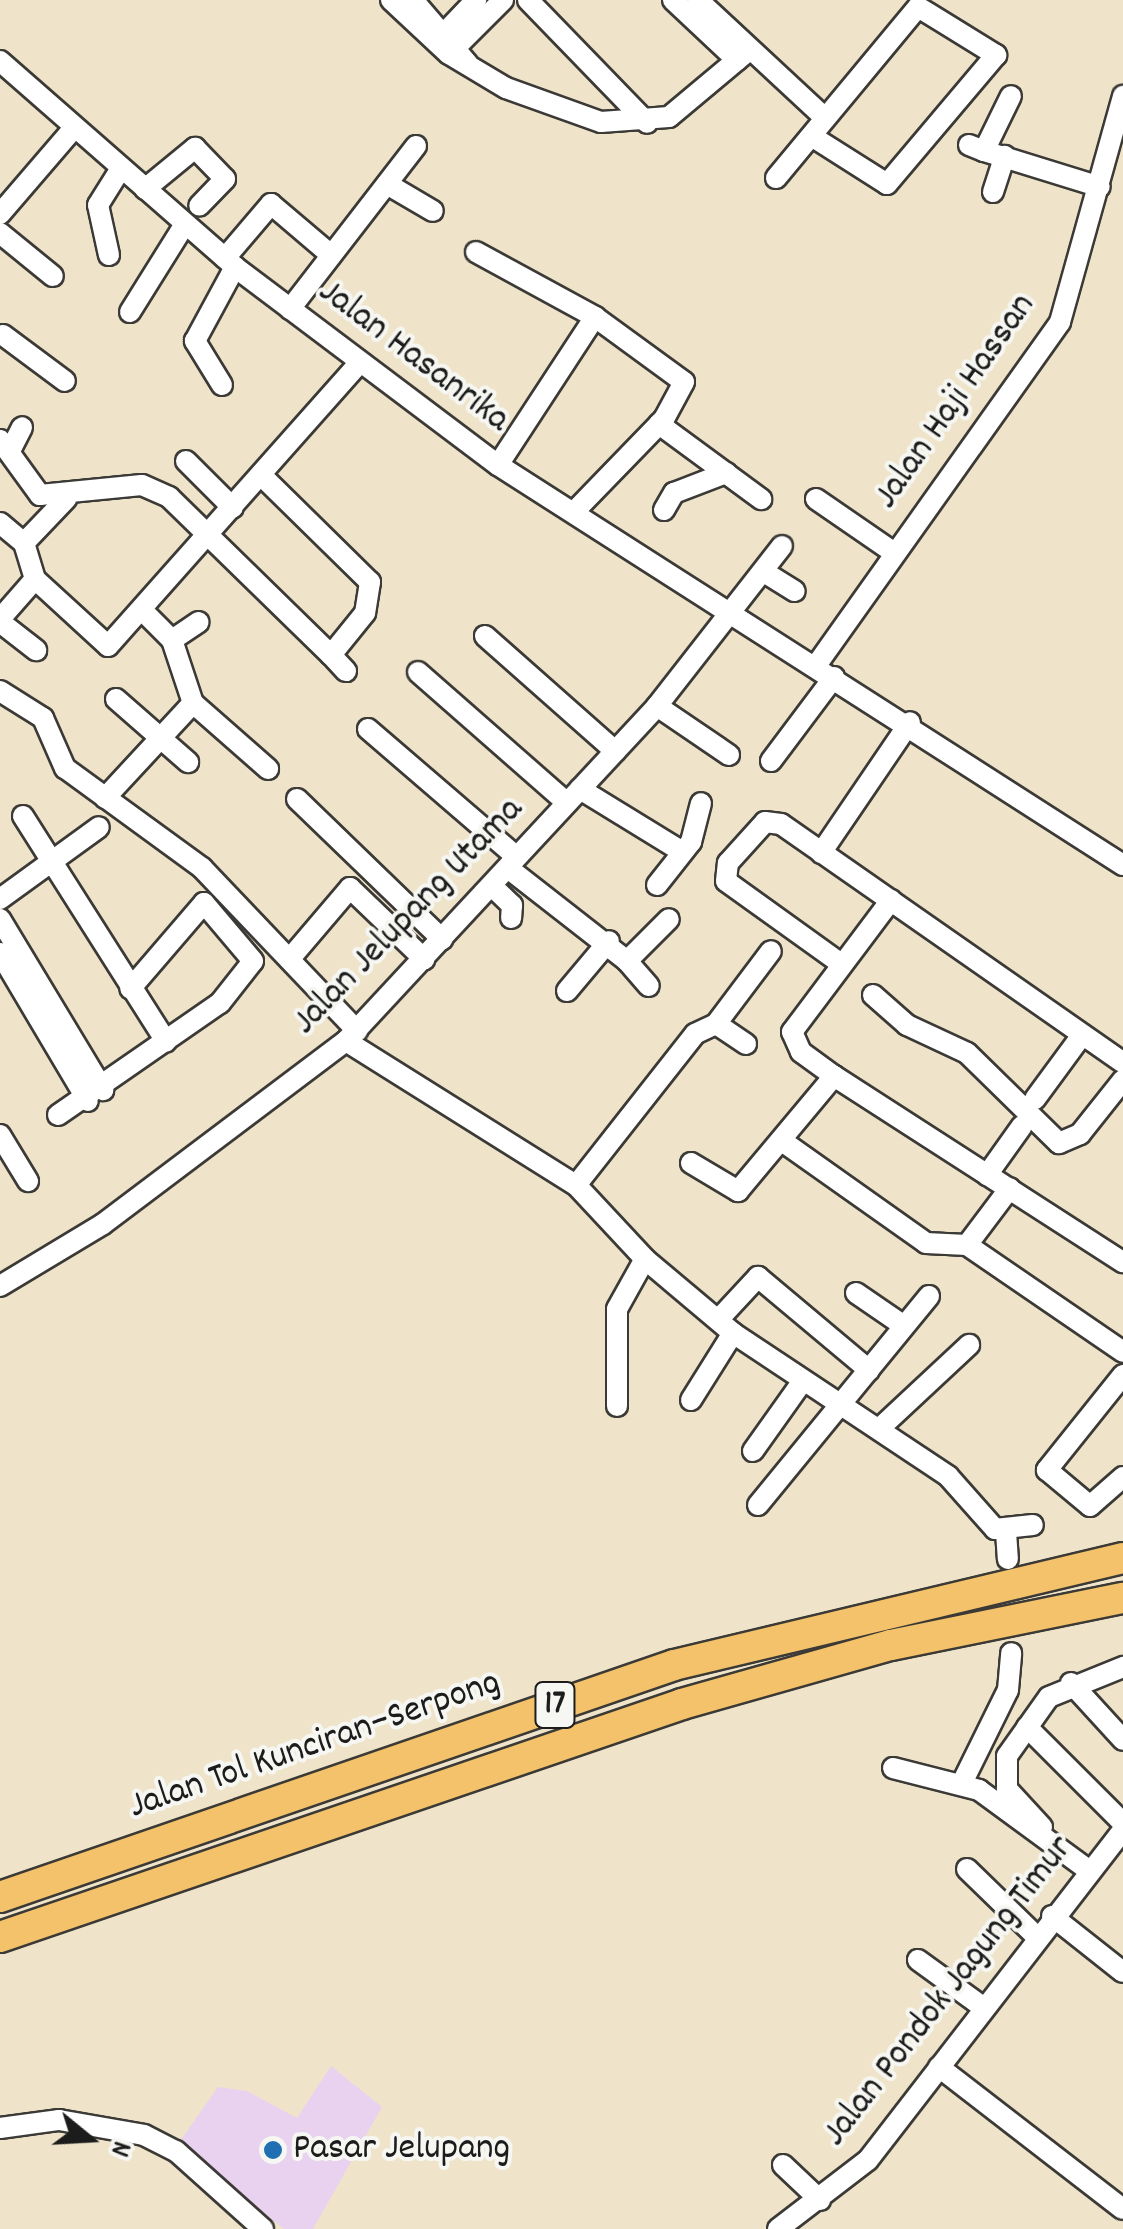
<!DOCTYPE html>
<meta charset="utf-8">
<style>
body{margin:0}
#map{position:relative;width:1123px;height:2229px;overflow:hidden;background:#efe4ca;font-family:Dekko,sans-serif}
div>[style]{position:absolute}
.built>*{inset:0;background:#e8d2ef}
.roads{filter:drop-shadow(2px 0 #3c3a36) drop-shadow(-2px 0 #3c3a36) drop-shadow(0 2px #3c3a36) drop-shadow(0 -2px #3c3a36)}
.minor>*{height:20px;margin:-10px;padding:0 10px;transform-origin:10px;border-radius:10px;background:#fff}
.highway>*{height:30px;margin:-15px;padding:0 15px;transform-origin:15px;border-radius:15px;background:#f3c26a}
.dots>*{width:28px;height:28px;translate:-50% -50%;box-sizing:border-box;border:5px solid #f6f6f2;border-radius:50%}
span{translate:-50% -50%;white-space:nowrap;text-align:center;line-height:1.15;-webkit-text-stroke:8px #f6f6f2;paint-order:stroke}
.shield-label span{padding:2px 8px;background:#f6f6f2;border:2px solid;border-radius:8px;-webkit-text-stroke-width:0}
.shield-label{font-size:35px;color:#1c1c1c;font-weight:700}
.street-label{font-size:38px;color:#1c1c1c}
.poi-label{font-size:38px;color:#1c1c1c}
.left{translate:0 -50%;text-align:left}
.north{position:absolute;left:40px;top:2089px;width:100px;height:100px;-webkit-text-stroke:8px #f6f6f2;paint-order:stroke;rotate:108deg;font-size:28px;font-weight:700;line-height:40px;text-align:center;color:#1c1c1c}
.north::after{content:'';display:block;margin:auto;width:35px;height:45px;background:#1c1c1c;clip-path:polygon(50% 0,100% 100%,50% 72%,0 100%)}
</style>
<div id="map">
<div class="built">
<i style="clip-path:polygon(331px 2066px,382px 2107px,313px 2229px,284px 2229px,178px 2144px,218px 2087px,247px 2091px,297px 2118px)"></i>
</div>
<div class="roads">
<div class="minor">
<i style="left:391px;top:0;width:79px;rotate:43deg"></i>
<i style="left:449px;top:54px;width:66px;rotate:30.8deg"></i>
<i style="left:506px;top:88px;width:101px;rotate:19.7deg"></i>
<i style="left:601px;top:122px;width:68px;rotate:-4.2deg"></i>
<i style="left:669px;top:117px;width:104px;rotate:-39.9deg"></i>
<i style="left:413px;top:0;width:84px;rotate:49.3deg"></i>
<i style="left:528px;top:0;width:171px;rotate:45.9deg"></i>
<i style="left:673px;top:0;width:88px;rotate:43.2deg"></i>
<i style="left:698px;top:0;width:173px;rotate:42.9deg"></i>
<i style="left:437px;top:41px;width:57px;rotate:-46.4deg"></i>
<i style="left:450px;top:53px;width:75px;rotate:-45deg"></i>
<i style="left:0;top:61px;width:313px;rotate:41.2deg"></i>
<i style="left:235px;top:267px;width:329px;rotate:37deg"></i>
<i style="left:498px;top:465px;width:742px;rotate:32.62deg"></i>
<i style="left:969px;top:145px;width:16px;rotate:22deg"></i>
<i style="left:984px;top:151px;width:61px;rotate:-63.9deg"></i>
<i style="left:984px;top:151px;width:121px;rotate:17.2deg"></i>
<i style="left:776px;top:178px;width:222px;rotate:-50.3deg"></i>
<i style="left:918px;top:7px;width:92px;rotate:31.6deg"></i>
<i style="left:996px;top:55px;width:169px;rotate:130.2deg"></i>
<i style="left:887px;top:184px;width:88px;rotate:-147.6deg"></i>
<i style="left:387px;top:184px;width:53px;rotate:30.4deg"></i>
<i style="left:145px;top:189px;width:65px;rotate:-39.4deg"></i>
<i style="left:195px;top:148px;width:43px;rotate:45.9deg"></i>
<i style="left:225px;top:179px;width:37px;rotate:134deg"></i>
<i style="left:993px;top:192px;width:38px;rotate:-72deg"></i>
<i style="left:0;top:214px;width:113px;rotate:-49.3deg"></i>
<i style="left:0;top:233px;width:68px;rotate:39.1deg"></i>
<i style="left:476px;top:252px;width:136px;rotate:28.6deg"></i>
<i style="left:595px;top:317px;width:110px;rotate:36.1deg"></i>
<i style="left:684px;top:382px;width:42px;rotate:118.4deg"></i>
<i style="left:664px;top:419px;width:129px;rotate:134.1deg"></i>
<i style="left:109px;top:255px;width:51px;rotate:-102.4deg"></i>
<i style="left:98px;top:205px;width:39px;rotate:-58deg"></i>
<i style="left:225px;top:258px;width:71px;rotate:-49.6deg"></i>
<i style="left:271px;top:204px;width:79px;rotate:40.4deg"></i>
<i style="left:290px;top:309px;width:206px;rotate:-52.3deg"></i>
<i style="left:130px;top:312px;width:104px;rotate:-58deg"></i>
<i style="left:3px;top:335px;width:77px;rotate:36.6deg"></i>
<i style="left:222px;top:385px;width:52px;rotate:-121.5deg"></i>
<i style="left:195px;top:341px;width:84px;rotate:-61.6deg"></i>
<i style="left:659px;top:424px;width:127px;rotate:36.3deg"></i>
<i style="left:0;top:440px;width:68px;rotate:54deg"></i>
<i style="left:40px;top:495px;width:102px;rotate:-5.6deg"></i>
<i style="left:142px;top:485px;width:30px;rotate:24deg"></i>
<i style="left:169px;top:497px;width:226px;rotate:44.3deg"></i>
<i style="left:12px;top:447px;width:22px;rotate:-63deg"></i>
<i style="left:186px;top:461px;width:66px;rotate:45deg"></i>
<i style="left:498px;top:465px;width:177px;rotate:-56.8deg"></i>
<i style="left:263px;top:477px;width:150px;rotate:44.5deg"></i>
<i style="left:370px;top:582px;width:31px;rotate:99deg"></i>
<i style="left:365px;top:613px;width:54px;rotate:129deg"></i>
<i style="left:331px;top:655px;width:22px;rotate:47deg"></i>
<i style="left:816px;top:499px;width:93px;rotate:34.5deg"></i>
<i style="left:664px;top:510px;width:20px;rotate:-60deg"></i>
<i style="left:674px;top:493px;width:56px;rotate:-21deg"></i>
<i style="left:0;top:523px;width:31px;rotate:40deg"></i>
<i style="left:24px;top:543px;width:61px;rotate:-46.3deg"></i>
<i style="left:24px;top:543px;width:38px;rotate:73deg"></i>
<i style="left:35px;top:579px;width:99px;rotate:42.5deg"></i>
<i style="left:108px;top:646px;width:378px;rotate:-48.4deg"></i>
<i style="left:764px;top:572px;width:36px;rotate:32deg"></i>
<i style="left:142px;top:610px;width:42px;rotate:45deg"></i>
<i style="left:172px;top:640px;width:66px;rotate:71.6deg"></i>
<i style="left:193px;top:703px;width:100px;rotate:41.3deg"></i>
<i style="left:0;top:619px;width:53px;rotate:-48.8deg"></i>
<i style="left:0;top:622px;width:46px;rotate:37.9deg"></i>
<i style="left:485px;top:636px;width:174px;rotate:41.5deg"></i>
<i style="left:172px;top:640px;width:32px;rotate:-34deg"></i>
<i style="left:815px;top:667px;width:423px;rotate:-54.6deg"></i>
<i style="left:1060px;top:322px;width:235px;rotate:-74.4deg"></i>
<i style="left:418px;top:672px;width:198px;rotate:41.3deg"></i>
<i style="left:0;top:691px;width:51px;rotate:32.1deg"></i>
<i style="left:43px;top:718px;width:55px;rotate:66.3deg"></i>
<i style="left:65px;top:768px;width:170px;rotate:36.1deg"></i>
<i style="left:202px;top:868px;width:225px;rotate:46.4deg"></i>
<i style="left:116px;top:699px;width:96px;rotate:41.2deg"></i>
<i style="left:657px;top:706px;width:87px;rotate:34.2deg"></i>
<i style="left:368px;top:729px;width:196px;rotate:40.7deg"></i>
<i style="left:771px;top:761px;width:105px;rotate:-53.1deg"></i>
<i style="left:580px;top:789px;width:119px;rotate:31.5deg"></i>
<i style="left:105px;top:798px;width:129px;rotate:-47.2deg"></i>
<i style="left:297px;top:799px;width:202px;rotate:44deg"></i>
<i style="left:23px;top:816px;width:267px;rotate:57.6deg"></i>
<i style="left:821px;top:853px;width:158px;rotate:-55.8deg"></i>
<i style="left:508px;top:868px;width:151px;rotate:38deg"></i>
<i style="left:627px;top:961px;width:59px;rotate:-45deg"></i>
<i style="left:657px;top:885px;width:55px;rotate:-51.7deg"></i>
<i style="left:691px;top:842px;width:40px;rotate:-75.6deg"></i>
<i style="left:492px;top:886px;width:28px;rotate:44deg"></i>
<i style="left:512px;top:905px;width:13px;rotate:94deg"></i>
<i style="left:0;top:899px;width:122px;rotate:-36deg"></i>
<i style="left:0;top:919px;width:200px;rotate:58.9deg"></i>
<i style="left:0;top:953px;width:172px;rotate:59.3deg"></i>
<i style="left:293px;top:955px;width:88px;rotate:-49.6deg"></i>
<i style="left:350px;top:888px;width:103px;rotate:43.8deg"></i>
<i style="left:627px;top:961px;width:33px;rotate:49deg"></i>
<i style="left:840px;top:963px;width:140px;rotate:-144.3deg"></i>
<i style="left:726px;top:881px;width:18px;rotate:-84deg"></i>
<i style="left:728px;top:863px;width:55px;rotate:-47.9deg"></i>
<i style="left:765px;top:822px;width:16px;rotate:7deg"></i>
<i style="left:781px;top:824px;width:416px;rotate:34.9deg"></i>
<i style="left:567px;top:991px;width:65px;rotate:-50deg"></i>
<i style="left:873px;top:995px;width:45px;rotate:41.4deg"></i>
<i style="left:907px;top:1025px;width:66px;rotate:25deg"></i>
<i style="left:967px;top:1053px;width:129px;rotate:44.4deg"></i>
<i style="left:1059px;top:1143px;width:23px;rotate:-23deg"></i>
<i style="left:1080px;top:1134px;width:69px;rotate:-51.5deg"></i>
<i style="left:716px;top:1024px;width:91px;rotate:-53deg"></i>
<i style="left:346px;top:1041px;width:271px;rotate:32.1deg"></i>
<i style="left:746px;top:1044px;width:36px;rotate:-146deg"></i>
<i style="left:716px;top:1024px;width:23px;rotate:155deg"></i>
<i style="left:695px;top:1034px;width:192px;rotate:128.2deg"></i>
<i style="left:576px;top:1185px;width:101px;rotate:47deg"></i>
<i style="left:645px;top:1259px;width:115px;rotate:40.1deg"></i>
<i style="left:733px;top:1333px;width:258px;rotate:33.6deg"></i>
<i style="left:948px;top:1476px;width:71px;rotate:48.4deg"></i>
<i style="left:995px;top:1529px;width:38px;rotate:-6deg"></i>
<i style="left:834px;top:1076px;width:41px;rotate:-144deg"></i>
<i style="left:801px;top:1052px;width:22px;rotate:-114deg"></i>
<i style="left:792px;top:1032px;width:165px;rotate:-53.1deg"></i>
<i style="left:1035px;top:1099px;width:79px;rotate:-53.7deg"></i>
<i style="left:58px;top:1115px;width:197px;rotate:-34.7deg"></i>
<i style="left:220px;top:1003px;width:53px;rotate:-51.8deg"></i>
<i style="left:253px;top:961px;width:76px;rotate:-130.2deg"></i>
<i style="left:204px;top:903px;width:113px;rotate:130.7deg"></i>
<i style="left:0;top:1135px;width:54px;rotate:58.7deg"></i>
<i style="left:782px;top:1141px;width:176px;rotate:35.3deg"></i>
<i style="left:926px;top:1243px;width:41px;rotate:2.8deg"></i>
<i style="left:967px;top:1245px;width:189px;rotate:34.4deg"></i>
<i style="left:691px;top:1163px;width:55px;rotate:30.8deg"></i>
<i style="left:738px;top:1191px;width:150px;rotate:-50.1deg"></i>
<i style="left:834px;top:1076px;width:344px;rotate:32.8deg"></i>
<i style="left:987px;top:1175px;width:60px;rotate:-54.5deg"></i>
<i style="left:967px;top:1245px;width:71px;rotate:-53deg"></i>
<i style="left:0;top:1286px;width:120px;rotate:-31deg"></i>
<i style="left:103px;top:1224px;width:304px;rotate:-37deg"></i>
<i style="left:346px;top:1041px;width:457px;rotate:-47.1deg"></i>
<i style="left:657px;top:706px;width:203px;rotate:-52deg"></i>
<i style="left:856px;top:1293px;width:58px;rotate:34.5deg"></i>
<i style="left:718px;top:1320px;width:59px;rotate:-47.1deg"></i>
<i style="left:758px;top:1277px;width:145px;rotate:40deg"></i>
<i style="left:1123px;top:1375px;width:122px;rotate:128.7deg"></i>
<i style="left:1047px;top:1470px;width:56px;rotate:39.9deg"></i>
<i style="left:1090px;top:1506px;width:44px;rotate:-41.3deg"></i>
<i style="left:691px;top:1400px;width:79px;rotate:-57.9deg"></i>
<i style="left:617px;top:1406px;width:97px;rotate:-90deg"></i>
<i style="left:617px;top:1309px;width:57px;rotate:-60.8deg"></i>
<i style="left:880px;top:1428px;width:122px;rotate:-43deg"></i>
<i style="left:753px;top:1451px;width:85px;rotate:-54.6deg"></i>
<i style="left:758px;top:1505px;width:270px;rotate:-50.7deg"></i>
<i style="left:1006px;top:1532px;width:27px;rotate:86deg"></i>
<i style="left:1071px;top:1683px;width:77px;rotate:47.6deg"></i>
<i style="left:1027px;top:1727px;width:136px;rotate:45deg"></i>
<i style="left:893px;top:1768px;width:89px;rotate:14.3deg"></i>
<i style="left:979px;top:1790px;width:134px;rotate:36.2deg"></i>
<i style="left:962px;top:1783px;width:104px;rotate:-63.7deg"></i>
<i style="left:1008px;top:1690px;width:37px;rotate:-85deg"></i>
<i style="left:1042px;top:1827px;width:52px;rotate:-132.6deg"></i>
<i style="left:1007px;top:1789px;width:33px;rotate:-90deg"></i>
<i style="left:1007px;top:1756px;width:72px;rotate:-54.6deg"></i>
<i style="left:1049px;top:1697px;width:80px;rotate:-22.1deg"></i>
<i style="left:967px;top:1869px;width:99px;rotate:44.2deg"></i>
<i style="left:1052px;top:1916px;width:90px;rotate:38.3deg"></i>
<i style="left:918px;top:1960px;width:82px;rotate:36deg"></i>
<i style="left:939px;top:2067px;width:232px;rotate:37.7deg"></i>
<i style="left:0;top:2128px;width:60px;rotate:-7.7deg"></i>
<i style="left:59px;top:2120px;width:86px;rotate:10deg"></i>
<i style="left:144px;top:2135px;width:36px;rotate:27deg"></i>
<i style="left:176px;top:2151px;width:117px;rotate:41.9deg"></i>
<i style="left:783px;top:2165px;width:51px;rotate:43.4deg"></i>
<i style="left:778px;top:2229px;width:113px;rotate:-37.5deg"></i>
<i style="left:868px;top:2160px;width:417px;rotate:-52.3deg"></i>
</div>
<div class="highway">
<i style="left:0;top:1897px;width:713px;rotate:-18.99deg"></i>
<i style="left:674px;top:1665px;width:462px;rotate:-13.4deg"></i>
<i style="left:0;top:1937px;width:721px;rotate:-18.86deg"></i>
<i style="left:682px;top:1704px;width:217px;rotate:-15.8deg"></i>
<i style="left:891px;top:1645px;width:237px;rotate:-11.5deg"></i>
</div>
</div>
<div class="dots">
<i style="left:273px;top:2150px;background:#1f6fb2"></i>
</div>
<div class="shield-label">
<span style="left:555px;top:1705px">17</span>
</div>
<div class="street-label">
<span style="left:413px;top:357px;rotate:37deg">Jalan Hasanrika</span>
<span style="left:956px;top:402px;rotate:-55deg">Jalan Haji Hassan</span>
<span style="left:409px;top:917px;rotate:-46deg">Jalan Jelupang Utama</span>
<span style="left:315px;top:1746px;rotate:-19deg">Jalan Tol Kunciran–Serpong</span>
<span style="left:949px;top:1992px;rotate:-52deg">Jalan Pondok Jagung Timur</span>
</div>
<div class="poi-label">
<span class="left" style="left:293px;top:2150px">Pasar Jelupang</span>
</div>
<div class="north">N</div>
</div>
